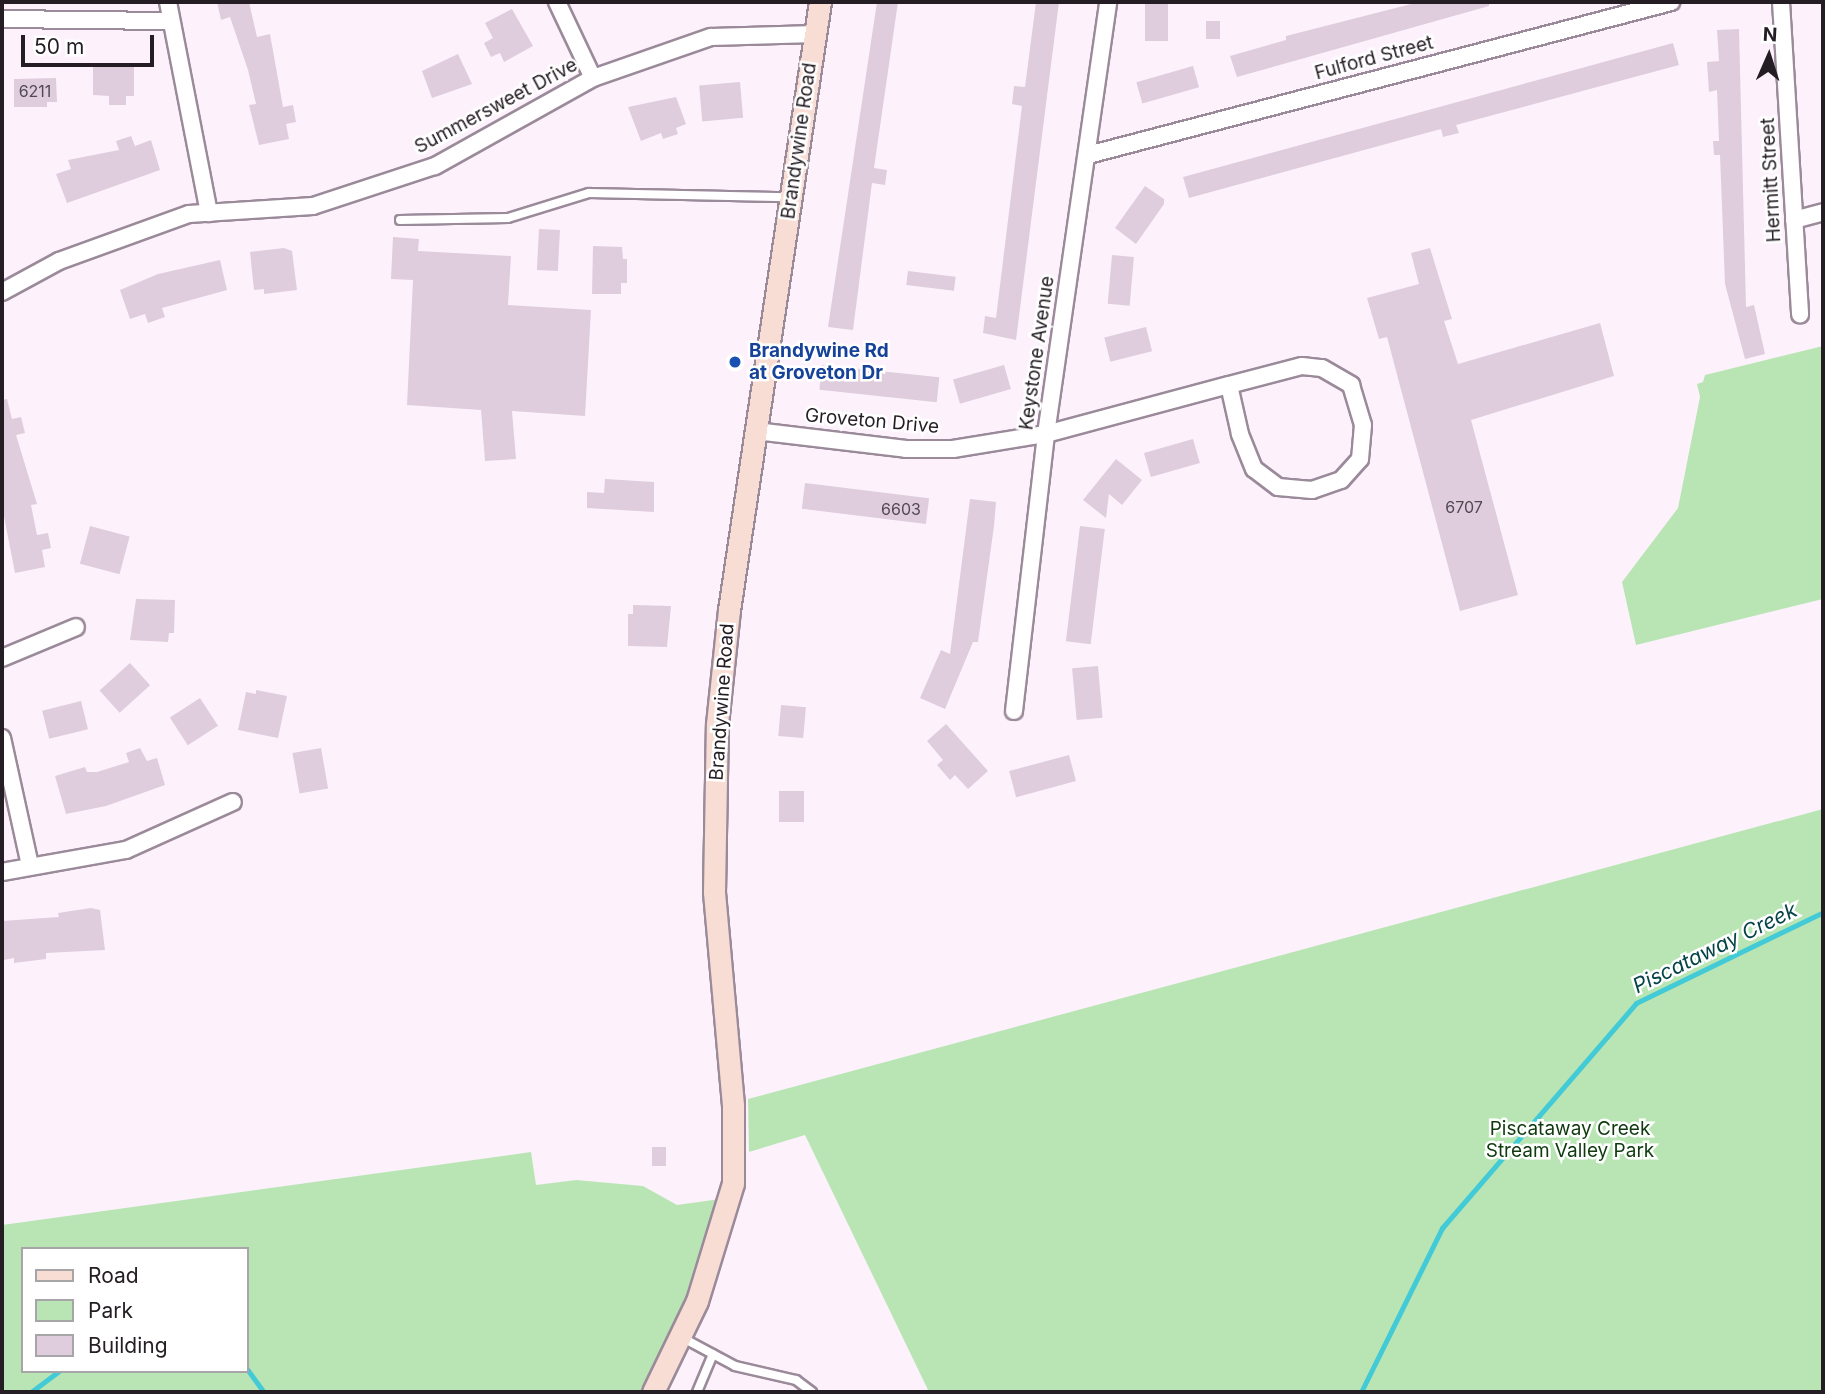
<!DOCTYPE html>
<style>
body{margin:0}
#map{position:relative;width:1825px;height:1394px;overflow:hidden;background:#fdf2fc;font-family:Inter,sans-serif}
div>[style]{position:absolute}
.green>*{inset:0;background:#b9e5b5}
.stream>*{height:5px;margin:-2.5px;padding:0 2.5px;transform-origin:2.5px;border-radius:2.5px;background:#42cad6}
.building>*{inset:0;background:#dfcdde;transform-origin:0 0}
.roads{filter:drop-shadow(2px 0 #9b8a9a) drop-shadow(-2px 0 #9b8a9a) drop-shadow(0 2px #9b8a9a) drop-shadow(0 -2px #9b8a9a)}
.service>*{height:8px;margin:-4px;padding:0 4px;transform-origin:4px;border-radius:4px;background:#fff}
.minor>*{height:16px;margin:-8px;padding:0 8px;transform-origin:8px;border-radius:8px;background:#fff}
.secondary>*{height:21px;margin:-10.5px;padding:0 10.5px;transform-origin:10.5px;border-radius:10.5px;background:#f8ddd4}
.dots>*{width:19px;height:19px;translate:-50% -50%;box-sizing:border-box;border:4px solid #fff;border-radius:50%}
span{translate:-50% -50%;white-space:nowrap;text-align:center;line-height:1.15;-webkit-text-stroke:5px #fff;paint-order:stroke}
.number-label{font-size:16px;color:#534952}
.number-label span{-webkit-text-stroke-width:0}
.street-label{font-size:19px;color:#241d23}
.transit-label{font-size:19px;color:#164399;font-weight:700}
.left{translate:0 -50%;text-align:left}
.park-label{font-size:19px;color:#0e3a0d}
.water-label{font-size:21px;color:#064449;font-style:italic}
.frame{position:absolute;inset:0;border:4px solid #241d23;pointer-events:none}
.legend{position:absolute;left:21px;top:1247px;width:228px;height:126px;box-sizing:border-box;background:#fff;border:2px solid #a7a5a7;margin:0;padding:9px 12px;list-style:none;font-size:21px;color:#241d23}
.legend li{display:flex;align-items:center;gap:14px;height:35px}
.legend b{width:35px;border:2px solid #a7a5a7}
.north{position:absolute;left:1734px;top:21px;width:70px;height:70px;-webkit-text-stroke:5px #fff;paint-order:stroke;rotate:3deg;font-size:19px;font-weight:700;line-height:28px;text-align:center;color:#241d23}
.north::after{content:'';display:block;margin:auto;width:24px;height:32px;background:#241d23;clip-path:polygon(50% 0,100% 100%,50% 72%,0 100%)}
.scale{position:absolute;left:21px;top:35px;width:133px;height:32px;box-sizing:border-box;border:4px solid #241d23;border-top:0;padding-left:9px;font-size:21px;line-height:24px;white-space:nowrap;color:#241d23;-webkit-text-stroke:5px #fff;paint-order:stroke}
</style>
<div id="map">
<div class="green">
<i style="clip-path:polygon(1823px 346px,1823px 599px,1636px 645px,1622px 582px,1678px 508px,1700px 397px,1697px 384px,1703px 382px,1705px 375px)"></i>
<i style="clip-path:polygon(1823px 809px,1823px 1392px,929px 1392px,805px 1135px,749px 1152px,748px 1099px)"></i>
<i style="clip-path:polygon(evenodd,531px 1152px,536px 1185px,576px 1180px,643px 1186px,677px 1205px,720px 1199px,704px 1262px,644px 1392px,2px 1392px,2px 1225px,531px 1152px,23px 1249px,247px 1249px,247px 1371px,23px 1371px,23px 1249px)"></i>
</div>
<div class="stream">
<i style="left:247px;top:1369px;width:29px;rotate:54deg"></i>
<i style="left:31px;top:1392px;width:35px;rotate:-37deg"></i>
<i style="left:1361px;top:1392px;width:183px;rotate:-63.7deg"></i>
<i style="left:1442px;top:1228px;width:297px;rotate:-49.2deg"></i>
<i style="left:1636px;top:1003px;width:208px;rotate:-25.9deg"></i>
</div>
<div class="building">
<i style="clip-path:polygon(217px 2px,249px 2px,257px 37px,270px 34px,283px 107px,293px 105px,296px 122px,286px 124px,289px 139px,259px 145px,249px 105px,256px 104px,248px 70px,230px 17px,221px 20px)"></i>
<i style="clip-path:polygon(877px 2px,898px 2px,874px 168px,887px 170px,885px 185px,872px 183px,853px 330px,828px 327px)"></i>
<i style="clip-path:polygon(1036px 2px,1059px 2px,1016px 340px,983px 333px,985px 316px,996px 318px,1022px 106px,1012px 104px,1014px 86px,1025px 87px)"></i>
<i style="left:1145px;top:2px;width:23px;height:39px"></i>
<i style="clip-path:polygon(1419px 2px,1489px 2px,1489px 6px,1237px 77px,1230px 56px,1286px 40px,1286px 36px)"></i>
<i style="clip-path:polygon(512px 9px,533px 46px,504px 62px,500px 53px,491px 57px,484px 43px,493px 38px,485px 23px)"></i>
<i style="left:1206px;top:21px;width:14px;height:18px"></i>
<i style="clip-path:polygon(1739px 29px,1746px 307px,1754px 305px,1765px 354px,1745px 359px,1725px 284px,1720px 155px,1714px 155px,1713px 141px,1719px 141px,1717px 90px,1709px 92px,1707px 62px,1719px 61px,1717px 30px)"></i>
<i style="clip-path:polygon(1673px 43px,1679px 65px,1456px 125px,1459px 133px,1443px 137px,1441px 129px,1189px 198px,1183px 177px)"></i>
<i style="clip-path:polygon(458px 54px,472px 84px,432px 98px,422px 71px)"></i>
<i style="clip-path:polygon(134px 63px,134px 96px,126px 96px,126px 105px,109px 105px,109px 96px,93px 95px,93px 65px)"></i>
<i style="left:1193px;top:66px;width:22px;height:59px;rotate:74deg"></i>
<i style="clip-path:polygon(56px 78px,57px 102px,47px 102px,47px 107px,14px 107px,14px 79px)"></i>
<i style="left:740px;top:82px;width:36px;height:41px;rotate:85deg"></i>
<i style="clip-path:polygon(676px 97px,686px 124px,676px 128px,678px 134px,663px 139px,661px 133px,641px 141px,628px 107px)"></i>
<i style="clip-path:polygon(131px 136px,135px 146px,151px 140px,160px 170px,67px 203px,56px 174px,71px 169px,68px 160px,119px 150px,116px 141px)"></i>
<i style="clip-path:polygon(1145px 186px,1164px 199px,1164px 204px,1136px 244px,1115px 228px)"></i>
<i style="left:539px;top:229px;width:21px;height:41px;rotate:3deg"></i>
<i style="clip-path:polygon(393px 237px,419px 239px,418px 251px,511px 256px,508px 305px,591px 310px,585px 416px,512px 411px,516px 459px,485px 461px,481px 410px,407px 405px,413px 280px,391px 279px)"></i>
<i style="clip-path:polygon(593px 246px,622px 247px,623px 259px,627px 259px,627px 283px,621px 283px,621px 294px,592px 294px)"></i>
<i style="clip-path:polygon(284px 248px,292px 251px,297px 290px,264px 294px,264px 289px,254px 290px,250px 252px)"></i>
<i style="clip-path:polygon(1430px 248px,1452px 319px,1444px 321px,1458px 364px,1600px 323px,1614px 376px,1471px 420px,1518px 595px,1460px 611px,1387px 337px,1379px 339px,1367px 298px,1419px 284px,1411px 253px)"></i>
<i style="left:1112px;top:255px;width:22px;height:49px;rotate:5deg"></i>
<i style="clip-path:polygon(220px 260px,227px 290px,162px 308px,165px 317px,148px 323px,145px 314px,130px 319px,120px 290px,158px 274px)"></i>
<i style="left:908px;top:271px;width:48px;height:14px;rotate:7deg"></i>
<i style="left:1146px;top:327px;width:25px;height:43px;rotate:76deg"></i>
<i style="left:822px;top:365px;width:118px;height:25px;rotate:6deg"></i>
<i style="left:1004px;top:365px;width:25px;height:53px;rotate:74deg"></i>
<i style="clip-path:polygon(7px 399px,12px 419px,21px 417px,25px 433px,16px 435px,37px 504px,31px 505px,37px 535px,48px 533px,51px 548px,42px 550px,45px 567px,15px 573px,2px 506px,2px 400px)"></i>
<i style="left:1193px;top:439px;width:25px;height:51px;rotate:74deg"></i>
<i style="clip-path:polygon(1116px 459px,1142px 480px,1122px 505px,1109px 494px,1106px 518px,1083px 500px)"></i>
<i style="clip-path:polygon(605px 479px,654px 482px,654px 512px,587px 508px,587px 492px,604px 493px)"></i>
<i style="left:805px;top:483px;width:125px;height:26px;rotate:7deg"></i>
<i style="clip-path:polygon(970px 499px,996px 502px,994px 526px,978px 642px,973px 642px,945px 709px,920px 698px,941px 650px,950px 654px)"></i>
<i style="left:90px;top:526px;width:41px;height:39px;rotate:15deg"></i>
<i style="left:1080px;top:526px;width:25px;height:116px;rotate:7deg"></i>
<i style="clip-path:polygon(136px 599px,175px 600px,174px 633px,169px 633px,168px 642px,130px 640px)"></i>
<i style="clip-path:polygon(633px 605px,671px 606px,667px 647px,628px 646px,628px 614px,633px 614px)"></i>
<i style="left:130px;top:663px;width:30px;height:41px;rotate:48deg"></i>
<i style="left:1098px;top:666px;width:52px;height:26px;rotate:85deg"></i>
<i style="clip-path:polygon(256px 690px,287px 696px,278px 738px,238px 730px,246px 692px,256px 694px)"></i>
<i style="left:200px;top:698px;width:33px;height:36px;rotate:57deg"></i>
<i style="left:81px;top:701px;width:29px;height:40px;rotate:76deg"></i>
<i style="left:781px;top:705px;width:25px;height:31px;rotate:5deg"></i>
<i style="clip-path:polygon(946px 724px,988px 771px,968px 789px,955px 775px,950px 780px,937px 765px,943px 760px,927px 741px)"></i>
<i style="clip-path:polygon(140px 748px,147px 761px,157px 758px,165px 785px,106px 806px,66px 814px,55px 776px,85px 767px,87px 772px,97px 772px,129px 762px,126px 753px)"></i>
<i style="left:321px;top:748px;width:41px;height:29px;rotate:80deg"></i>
<i style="left:1069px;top:755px;width:27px;height:62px;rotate:75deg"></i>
<i style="left:779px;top:791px;width:25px;height:31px"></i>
<i style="clip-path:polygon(91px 908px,100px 910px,105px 950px,46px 953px,46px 959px,14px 963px,14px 958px,4px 960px,2px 921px,59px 917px,58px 913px)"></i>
<i style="left:652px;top:1147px;width:14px;height:19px"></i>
</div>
<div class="roads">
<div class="service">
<i style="left:400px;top:220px;width:108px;rotate:-1.1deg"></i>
<i style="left:508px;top:218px;width:85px;rotate:-17.2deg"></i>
<i style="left:589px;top:193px;width:199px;rotate:1.2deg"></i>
<i style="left:681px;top:1337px;width:61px;rotate:28.2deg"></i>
<i style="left:735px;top:1366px;width:63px;rotate:12.9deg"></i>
<i style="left:796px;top:1380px;width:20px;rotate:37deg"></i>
<i style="left:697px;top:1392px;width:41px;rotate:-67.2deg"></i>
</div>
<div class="minor">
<i style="left:168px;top:2px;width:215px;rotate:79deg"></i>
<i style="left:557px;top:2px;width:84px;rotate:64.7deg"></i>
<i style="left:1781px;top:2px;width:313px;rotate:86.5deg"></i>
<i style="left:2px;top:19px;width:169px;rotate:0.7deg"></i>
<i style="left:1088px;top:155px;width:603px;rotate:-14.7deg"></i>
<i style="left:1794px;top:220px;width:30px;rotate:-15deg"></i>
<i style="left:2px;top:292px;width:65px;rotate:-28.5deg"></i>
<i style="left:59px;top:261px;width:138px;rotate:-19.9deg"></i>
<i style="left:189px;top:214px;width:124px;rotate:-3.7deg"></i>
<i style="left:313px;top:206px;width:128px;rotate:-18.2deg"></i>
<i style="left:435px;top:166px;width:181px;rotate:-29.1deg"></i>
<i style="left:593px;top:78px;width:125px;rotate:-19.2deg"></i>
<i style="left:711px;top:37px;width:104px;rotate:-1.7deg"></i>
<i style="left:756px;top:431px;width:151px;rotate:6.8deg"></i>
<i style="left:906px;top:449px;width:47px"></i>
<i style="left:953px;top:449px;width:94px;rotate:-9.2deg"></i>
<i style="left:1046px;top:434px;width:189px;rotate:-15deg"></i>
<i style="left:1229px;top:385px;width:75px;rotate:-14.6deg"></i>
<i style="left:1302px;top:366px;width:20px;rotate:6deg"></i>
<i style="left:1322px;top:368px;width:34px;rotate:30deg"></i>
<i style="left:1351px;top:385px;width:42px;rotate:73.3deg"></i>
<i style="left:1363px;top:425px;width:34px;rotate:95deg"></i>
<i style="left:1360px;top:459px;width:28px;rotate:132deg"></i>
<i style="left:1341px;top:480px;width:31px;rotate:161deg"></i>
<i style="left:1312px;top:490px;width:34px;rotate:-175deg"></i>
<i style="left:1278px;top:487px;width:30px;rotate:-143deg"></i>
<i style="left:1254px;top:469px;width:38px;rotate:-112deg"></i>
<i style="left:1240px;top:434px;width:50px;rotate:-102.7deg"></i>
<i style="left:2px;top:658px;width:80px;rotate:-22.7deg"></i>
<i style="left:1014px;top:711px;width:279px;rotate:-83.4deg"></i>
<i style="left:1046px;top:434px;width:436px;rotate:-81.8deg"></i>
<i style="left:2px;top:738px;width:130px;rotate:77.6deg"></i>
<i style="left:2px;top:872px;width:126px;rotate:-10.1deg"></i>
<i style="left:126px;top:850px;width:117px;rotate:-24.2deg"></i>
</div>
<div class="secondary">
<i style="left:653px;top:1392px;width:101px;rotate:-64.2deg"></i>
<i style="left:697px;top:1301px;width:123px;rotate:-73deg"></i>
<i style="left:733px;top:1183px;width:78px;rotate:-90deg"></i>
<i style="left:733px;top:1105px;width:214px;rotate:-95.1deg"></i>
<i style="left:714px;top:892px;width:168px;rotate:-89deg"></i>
<i style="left:717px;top:724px;width:115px;rotate:-84deg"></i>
<i style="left:729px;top:610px;width:615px;rotate:-81.49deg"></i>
</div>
</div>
<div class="dots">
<i style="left:735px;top:362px;background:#1a4fb4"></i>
</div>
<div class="number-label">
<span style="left:35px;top:91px">6211</span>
<span style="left:1464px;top:507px">6707</span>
<span style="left:901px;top:509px">6603</span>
</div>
<div class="street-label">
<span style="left:1374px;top:58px;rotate:-15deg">Fulford Street</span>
<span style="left:496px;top:106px;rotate:-28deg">Summersweet Drive</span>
<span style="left:799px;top:141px;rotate:-82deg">Brandywine Road</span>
<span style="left:1771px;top:180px;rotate:-93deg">Hermitt Street</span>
<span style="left:1037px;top:353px;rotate:-82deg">Keystone Avenue</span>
<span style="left:872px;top:421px;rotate:5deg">Groveton Drive</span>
<span style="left:722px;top:702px;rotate:-86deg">Brandywine Road</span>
</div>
<div class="transit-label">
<span class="left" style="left:749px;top:362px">Brandywine Rd<br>at Groveton Dr</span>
</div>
<div class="park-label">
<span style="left:1570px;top:1140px">Piscataway Creek<br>Stream Valley Park</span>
</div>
<div class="water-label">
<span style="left:1715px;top:948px;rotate:-26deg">Piscataway Creek</span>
</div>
<div class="frame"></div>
<ul class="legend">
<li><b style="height:9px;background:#f8ddd4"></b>Road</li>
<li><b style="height:19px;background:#b9e5b5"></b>Park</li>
<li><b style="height:19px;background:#dfcdde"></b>Building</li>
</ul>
<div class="north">N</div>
<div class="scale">50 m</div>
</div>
